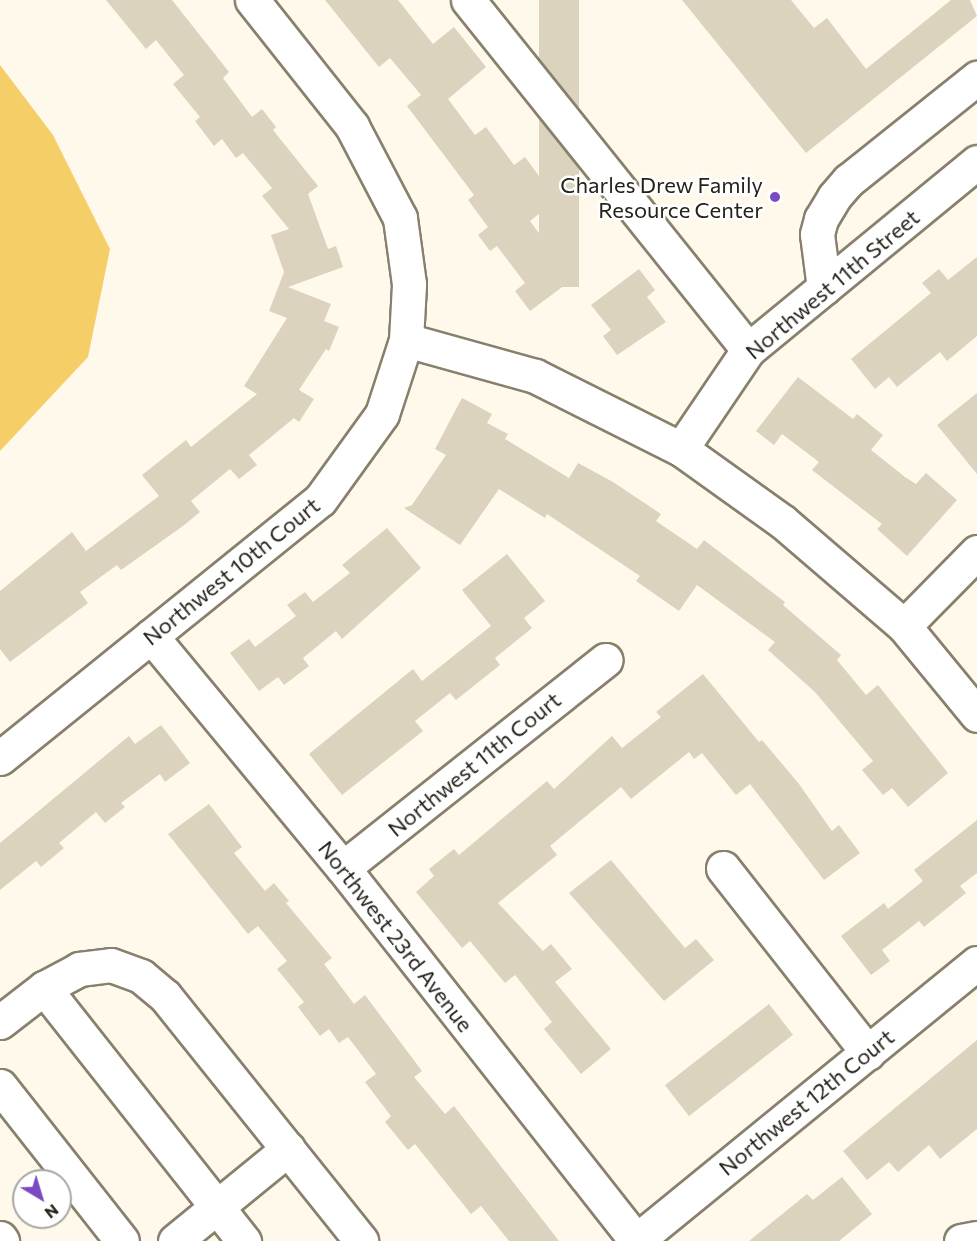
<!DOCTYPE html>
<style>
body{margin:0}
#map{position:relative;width:977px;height:1241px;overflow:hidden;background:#fef9eb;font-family:Commissioner,sans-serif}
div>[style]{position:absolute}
.water>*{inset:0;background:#f5ce67}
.building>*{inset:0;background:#dbd3bd;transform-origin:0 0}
.roads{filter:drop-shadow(2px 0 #88806c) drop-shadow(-2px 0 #88806c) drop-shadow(0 2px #88806c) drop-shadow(0 -2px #88806c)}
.minor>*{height:33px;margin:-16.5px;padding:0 16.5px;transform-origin:16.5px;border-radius:16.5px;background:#fff}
.dots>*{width:16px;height:16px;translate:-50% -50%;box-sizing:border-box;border:3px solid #fff;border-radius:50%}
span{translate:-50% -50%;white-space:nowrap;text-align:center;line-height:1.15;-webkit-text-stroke:5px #fff;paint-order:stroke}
.poi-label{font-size:22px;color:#252219}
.right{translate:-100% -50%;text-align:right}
.street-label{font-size:22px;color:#252219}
.north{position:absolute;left:12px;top:1169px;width:60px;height:60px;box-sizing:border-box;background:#fff;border:2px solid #a8a7a3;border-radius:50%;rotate:142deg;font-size:16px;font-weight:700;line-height:24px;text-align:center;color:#252219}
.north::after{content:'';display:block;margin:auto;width:21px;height:27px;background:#7b4ac2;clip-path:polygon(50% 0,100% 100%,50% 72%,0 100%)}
</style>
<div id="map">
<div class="water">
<i style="clip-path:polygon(0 65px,53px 135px,110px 249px,88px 357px,0 451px)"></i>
</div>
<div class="building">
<i style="clip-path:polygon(106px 0,172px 0,229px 72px,223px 78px,252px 117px,262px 109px,276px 127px,273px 130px,318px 186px,308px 194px,328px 249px,336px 246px,343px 267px,288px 287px,331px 304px,324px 321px,339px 327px,329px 351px,326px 349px,299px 390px,314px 399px,299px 422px,294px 418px,249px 455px,257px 465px,239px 479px,230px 469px,191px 501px,200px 512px,183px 526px,121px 570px,117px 565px,80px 592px,88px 603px,10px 662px,0 649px,0 591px,72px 532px,86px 551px,159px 496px,142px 475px,186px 440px,191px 447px,257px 394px,244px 386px,287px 318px,269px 311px,284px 272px,271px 235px,289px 229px,262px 196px,272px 188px,243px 153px,236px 158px,222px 139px,214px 146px,195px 121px,200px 117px,173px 84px,184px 75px,156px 40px,146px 49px)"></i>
<i style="clip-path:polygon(325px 0,398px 0,433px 44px,454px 27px,486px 67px,448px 99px,475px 135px,486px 127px,514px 165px,525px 157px,557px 200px,530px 221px,573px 279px,530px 311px,515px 291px,525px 283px,497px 246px,490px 251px,478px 235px,488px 227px,468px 200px,474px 195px,407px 106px,421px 95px,390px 58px,379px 67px)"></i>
<i style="left:539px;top:0;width:40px;height:287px"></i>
<i style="clip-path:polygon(682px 0,791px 0,814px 28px,827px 18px,866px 69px,951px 0,970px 0,977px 16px,806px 153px)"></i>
<i style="clip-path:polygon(977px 257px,977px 336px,947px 361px,940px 352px,897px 387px,889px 377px,875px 389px,851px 359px,931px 293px,922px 283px,939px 269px,948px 280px)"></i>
<i style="clip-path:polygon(639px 269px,655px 290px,647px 297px,666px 322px,617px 355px,603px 336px,611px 330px,591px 305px)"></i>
<i style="clip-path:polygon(798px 377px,853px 419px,857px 414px,883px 435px,871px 450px,905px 477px,916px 484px,926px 473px,957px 500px,907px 556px,877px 529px,882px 524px,812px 470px,819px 462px,782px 434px,774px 445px,756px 431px)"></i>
<i style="clip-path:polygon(977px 393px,977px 474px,937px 425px)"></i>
<i style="clip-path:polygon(462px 398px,492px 414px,487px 423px,508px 434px,505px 439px,569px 478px,578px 463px,613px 482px,661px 514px,656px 521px,697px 549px,704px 540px,785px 602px,783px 605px,841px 655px,837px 660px,866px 695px,878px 685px,948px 773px,908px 807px,892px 788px,883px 795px,862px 770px,873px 761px,815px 692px,768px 650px,775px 642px,697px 585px,679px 611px,636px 581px,640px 576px,547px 514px,545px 518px,499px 489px,460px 545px,404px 508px,412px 505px,446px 455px,435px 449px)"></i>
<i style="clip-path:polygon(387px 528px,421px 568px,342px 639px,336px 631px,303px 658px,309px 666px,284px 685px,278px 677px,259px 691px,230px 653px,249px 639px,255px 647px,296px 616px,287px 605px,305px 592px,313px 602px,350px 573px,342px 565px)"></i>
<i style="clip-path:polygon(507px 554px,545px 601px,524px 618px,532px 628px,495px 658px,500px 665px,456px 700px,450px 693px,415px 721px,423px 731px,342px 795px,309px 754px,413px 669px,422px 681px,491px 626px,462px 590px)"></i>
<i style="clip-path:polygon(703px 674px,759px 742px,762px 740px,799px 784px,832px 831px,839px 825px,860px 853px,824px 880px,750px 784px,736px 795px,702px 753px,694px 759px,689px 752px,631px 799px,621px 787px,550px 846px,557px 855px,498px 903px,543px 951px,551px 944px,572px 969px,555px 982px,611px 1049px,581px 1074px,544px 1029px,552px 1022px,515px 975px,505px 983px,470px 941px,462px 948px,416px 892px,434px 876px,429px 869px,454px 849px,459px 855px,547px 781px,554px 789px,612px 736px,622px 748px,661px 717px,656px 712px)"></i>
<i style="clip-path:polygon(161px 725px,190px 763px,165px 782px,160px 774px,121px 803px,125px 807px,105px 823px,96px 812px,59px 843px,64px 848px,41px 867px,36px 861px,0 890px,0 843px,129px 736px,135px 744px)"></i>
<i style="clip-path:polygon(209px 804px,242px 847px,234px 853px,265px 891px,274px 883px,289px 901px,286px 903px,332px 958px,324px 964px,354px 1004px,365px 995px,422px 1071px,414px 1077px,445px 1114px,454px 1106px,559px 1241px,509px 1241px,481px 1206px,471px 1214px,415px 1144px,408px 1150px,385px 1122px,391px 1116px,365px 1082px,376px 1074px,348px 1037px,339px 1043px,329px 1029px,320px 1036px,298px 1007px,304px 1002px,277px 969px,287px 961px,258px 926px,248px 934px,168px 834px)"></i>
<i style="clip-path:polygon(977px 820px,977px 873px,960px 886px,966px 893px,924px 927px,919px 921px,882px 950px,890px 961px,871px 975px,841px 936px,884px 903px,888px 909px,923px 881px,914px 870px)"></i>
<i style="clip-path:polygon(611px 860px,685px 948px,696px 939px,714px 960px,664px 1001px,569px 893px)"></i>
<i style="left:769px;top:1004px;width:39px;height:132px;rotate:52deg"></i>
<i style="clip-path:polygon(977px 1040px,977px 1129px,940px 1159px,929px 1145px,898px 1172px,889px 1162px,867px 1180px,843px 1151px)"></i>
<i style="clip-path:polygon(842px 1177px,872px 1214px,839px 1241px,749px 1241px,807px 1194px,813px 1200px)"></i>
</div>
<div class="roads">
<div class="minor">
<i style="left:468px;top:0;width:448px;rotate:51.3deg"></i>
<i style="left:824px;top:288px;width:54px;rotate:-97.4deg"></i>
<i style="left:817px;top:234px;width:16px;rotate:-75deg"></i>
<i style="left:821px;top:219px;width:26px;rotate:-59deg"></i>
<i style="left:834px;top:197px;width:23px;rotate:-49deg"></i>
<i style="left:849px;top:180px;width:164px;rotate:-38.6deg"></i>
<i style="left:406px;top:340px;width:134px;rotate:15.6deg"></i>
<i style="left:535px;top:376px;width:163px;rotate:26.6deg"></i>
<i style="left:681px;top:449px;width:125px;rotate:35.6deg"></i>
<i style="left:783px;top:522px;width:160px;rotate:40.7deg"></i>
<i style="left:904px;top:626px;width:115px;rotate:50.6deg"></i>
<i style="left:681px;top:449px;width:120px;rotate:-55.9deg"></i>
<i style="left:748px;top:350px;width:296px;rotate:-39.4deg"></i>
<i style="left:904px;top:626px;width:104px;rotate:-45.4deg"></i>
<i style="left:151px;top:636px;width:301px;rotate:50.4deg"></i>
<i style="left:343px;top:868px;width:474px;rotate:51.8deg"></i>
<i style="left:0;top:758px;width:411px;rotate:-38.9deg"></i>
<i style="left:320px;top:500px;width:106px;rotate:-54.2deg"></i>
<i style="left:382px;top:414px;width:78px;rotate:-72deg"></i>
<i style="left:406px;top:340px;width:56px;rotate:-86.9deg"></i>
<i style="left:409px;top:284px;width:67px;rotate:-97.8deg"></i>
<i style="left:400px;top:218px;width:104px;rotate:-117.6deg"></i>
<i style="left:352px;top:126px;width:161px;rotate:-128.4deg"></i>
<i style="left:343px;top:868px;width:335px;rotate:-38.4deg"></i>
<i style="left:723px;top:868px;width:235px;rotate:51.9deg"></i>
<i style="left:44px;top:988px;width:323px;rotate:51.7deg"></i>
<i style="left:0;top:1022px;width:56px;rotate:-37.7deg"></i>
<i style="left:44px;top:988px;width:40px;rotate:-28deg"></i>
<i style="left:79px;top:969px;width:32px;rotate:-7deg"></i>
<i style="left:111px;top:965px;width:32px;rotate:20deg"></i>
<i style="left:141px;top:976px;width:31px;rotate:40deg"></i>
<i style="left:165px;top:996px;width:314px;rotate:51.3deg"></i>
<i style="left:0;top:1086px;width:197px;rotate:51.8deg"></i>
<i style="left:0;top:1238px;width:4px;rotate:56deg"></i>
<i style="left:175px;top:1241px;width:146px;rotate:-39.2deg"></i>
<i style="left:636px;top:1241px;width:440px;rotate:-39.2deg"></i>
<i style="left:961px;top:1241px;width:16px;rotate:-11deg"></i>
</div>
</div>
<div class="dots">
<i style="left:775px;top:197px;background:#7b4ac2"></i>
</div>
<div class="poi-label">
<span class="right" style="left:763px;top:197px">Charles Drew Family<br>Resource Center</span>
</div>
<div class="street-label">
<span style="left:832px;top:284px;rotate:-40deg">Northwest 11th Street</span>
<span style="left:231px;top:571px;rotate:-39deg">Northwest 10th Court</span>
<span style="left:474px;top:764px;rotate:-39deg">Northwest 11th Court</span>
<span style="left:396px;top:936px;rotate:52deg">Northwest 23rd Avenue</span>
<span style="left:806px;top:1102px;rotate:-39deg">Northwest 12th Court</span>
</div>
<div class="north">N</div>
</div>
